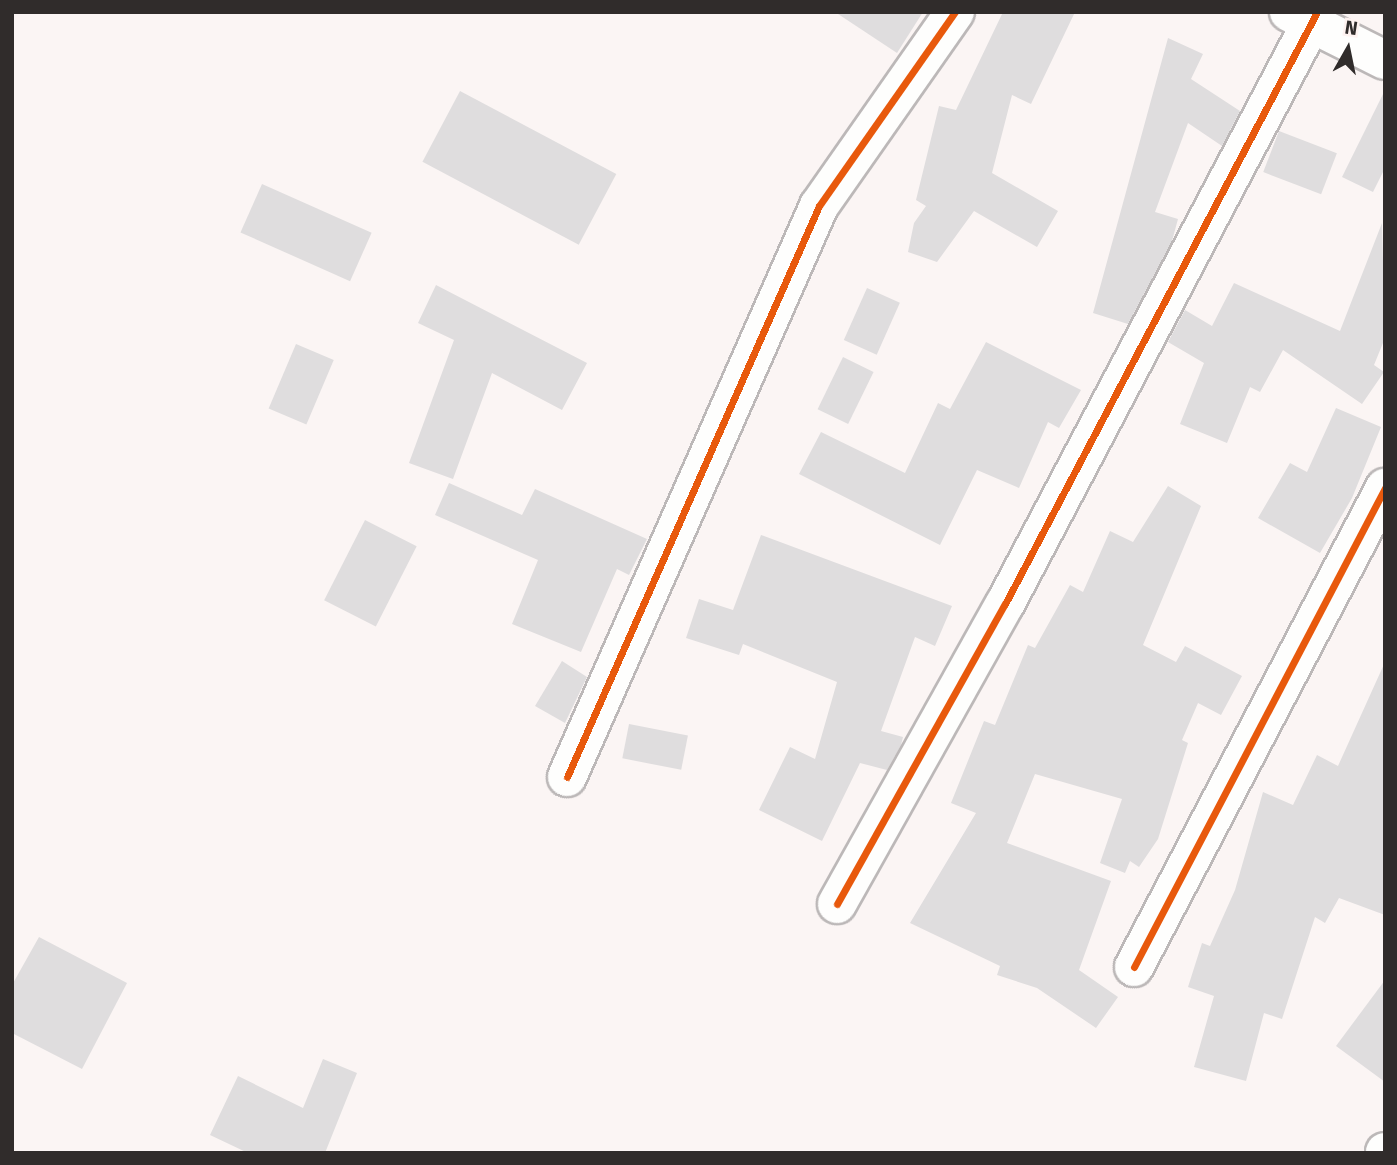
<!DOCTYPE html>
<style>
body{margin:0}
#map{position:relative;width:1397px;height:1165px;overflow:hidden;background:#fbf5f4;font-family:"Fira Sans",sans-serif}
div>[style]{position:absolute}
.building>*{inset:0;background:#dfddde;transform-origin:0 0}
.roads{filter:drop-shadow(2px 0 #bcb8b8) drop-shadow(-2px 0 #bcb8b8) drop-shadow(0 2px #bcb8b8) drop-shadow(0 -2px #bcb8b8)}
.street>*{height:38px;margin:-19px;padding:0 19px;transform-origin:19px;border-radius:19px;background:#fefefd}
.cycleway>*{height:7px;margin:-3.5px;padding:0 3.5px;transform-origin:3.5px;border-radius:3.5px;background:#e8590c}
span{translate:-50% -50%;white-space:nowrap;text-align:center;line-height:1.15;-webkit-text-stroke:7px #fef3f1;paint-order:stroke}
.frame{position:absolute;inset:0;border:14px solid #302c2b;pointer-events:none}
.north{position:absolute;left:1313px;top:14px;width:70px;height:70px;-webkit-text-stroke:5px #fef3f1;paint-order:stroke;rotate:9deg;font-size:19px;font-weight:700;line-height:28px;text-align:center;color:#302c2b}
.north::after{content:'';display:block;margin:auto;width:24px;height:32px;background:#302c2b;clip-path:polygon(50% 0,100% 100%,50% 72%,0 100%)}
</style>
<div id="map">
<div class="building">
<i style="clip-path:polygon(835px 12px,923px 12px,897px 53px)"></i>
<i style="clip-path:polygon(1003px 12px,1075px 12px,1031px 104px,1012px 95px,992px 173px,1058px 211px,1037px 247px,974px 211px,937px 262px,908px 252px,914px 223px,926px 206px,916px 200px,939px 106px,956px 110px)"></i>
<i style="clip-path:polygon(1168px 38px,1203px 54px,1191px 79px,1240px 111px,1222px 146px,1188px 123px,1155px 212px,1178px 219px,1172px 241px,1128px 324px,1093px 313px)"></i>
<i style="clip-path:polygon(1385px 90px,1385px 168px,1373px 192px,1342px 177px)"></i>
<i style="left:460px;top:91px;width:177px;height:80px;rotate:28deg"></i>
<i style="left:1279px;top:131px;width:62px;height:44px;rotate:21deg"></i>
<i style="left:262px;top:184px;width:120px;height:53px;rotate:24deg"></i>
<i style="clip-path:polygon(1382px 223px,1385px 338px,1374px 365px,1384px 372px,1362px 404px,1283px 350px,1260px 392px,1250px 387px,1227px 443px,1180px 424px,1204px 363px,1168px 342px,1185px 310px,1212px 326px,1234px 283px,1340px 331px)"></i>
<i style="clip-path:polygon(436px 285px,587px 363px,562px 410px,492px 373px,453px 479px,409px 463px,454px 340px,418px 323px)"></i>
<i style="left:867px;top:288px;width:36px;height:57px;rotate:24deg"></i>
<i style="clip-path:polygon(986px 342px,1081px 390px,1059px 428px,1048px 422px,1019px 488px,977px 470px,940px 545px,799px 474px,821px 432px,905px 473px,938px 403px,950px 409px)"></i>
<i style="left:296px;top:344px;width:41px;height:70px;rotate:23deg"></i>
<i style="left:843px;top:357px;width:34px;height:58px;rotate:26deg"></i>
<i style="clip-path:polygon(1336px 408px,1381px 427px,1352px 498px,1320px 553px,1258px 518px,1290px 463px,1307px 472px)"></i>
<i style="clip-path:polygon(449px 483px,522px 515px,535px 489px,647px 539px,629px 575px,617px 569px,581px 652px,512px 624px,538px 560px,435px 515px)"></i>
<i style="clip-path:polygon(1168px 486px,1201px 506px,1143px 645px,1176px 662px,1185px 646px,1242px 676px,1221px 715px,1198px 703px,1182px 740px,1188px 743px,1158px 839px,1139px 867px,1130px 861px,1125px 873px,1100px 863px,1122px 799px,1035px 774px,1007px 843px,1111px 881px,1079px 970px,1118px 997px,1096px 1028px,1037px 988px,997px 975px,1000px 966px,910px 923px,976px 813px,951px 803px,984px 721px,995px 725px,1028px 645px,1035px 648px,1070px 585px,1083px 592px,1110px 531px,1133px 542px)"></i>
<i style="left:365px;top:520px;width:58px;height:90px;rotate:27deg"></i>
<i style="clip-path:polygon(761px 535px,952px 606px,935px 646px,915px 637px,881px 731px,903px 737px,901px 745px,887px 770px,860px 763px,822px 841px,759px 810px,790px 747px,815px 759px,837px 682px,743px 644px,739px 655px,686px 638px,699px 599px,733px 610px)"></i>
<i style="clip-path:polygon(562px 661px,587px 677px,565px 723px,535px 706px)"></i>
<i style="clip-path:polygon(1385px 662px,1385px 915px,1339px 898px,1325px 923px,1315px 917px,1282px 1019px,1264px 1013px,1246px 1081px,1194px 1067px,1214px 996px,1188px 987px,1202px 943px,1210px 946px,1235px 890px,1263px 792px,1293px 805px,1317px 755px,1338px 766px)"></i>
<i style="left:629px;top:724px;width:60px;height:35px;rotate:11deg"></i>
<i style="clip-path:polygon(39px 937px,127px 983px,82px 1069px,12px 1033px,12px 985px)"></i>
<i style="clip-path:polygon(1385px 980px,1385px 1082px,1336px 1046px)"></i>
<i style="clip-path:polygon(323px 1059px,357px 1073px,325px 1153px,248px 1153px,210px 1135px,238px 1076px,303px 1108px)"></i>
</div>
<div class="roads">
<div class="street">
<i style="left:1289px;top:12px;width:107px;rotate:26.6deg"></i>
<i style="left:567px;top:777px;width:624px;rotate:-66.19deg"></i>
<i style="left:819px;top:206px;width:237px;rotate:-55deg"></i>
<i style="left:837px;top:904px;width:344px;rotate:-60.8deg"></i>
<i style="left:1005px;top:604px;width:669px;rotate:-62.21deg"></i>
<i style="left:1134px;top:967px;width:541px;rotate:-62.35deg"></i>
<i style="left:1385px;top:1153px;width:1px;rotate:-90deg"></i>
</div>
</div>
<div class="cycleway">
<i style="left:567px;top:777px;width:624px;rotate:-66.19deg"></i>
<i style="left:819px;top:206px;width:237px;rotate:-55deg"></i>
<i style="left:837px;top:904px;width:344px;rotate:-60.8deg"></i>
<i style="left:1005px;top:604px;width:669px;rotate:-62.21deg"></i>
<i style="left:1134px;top:967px;width:541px;rotate:-62.35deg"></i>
</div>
<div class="frame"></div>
<div class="north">N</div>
</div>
